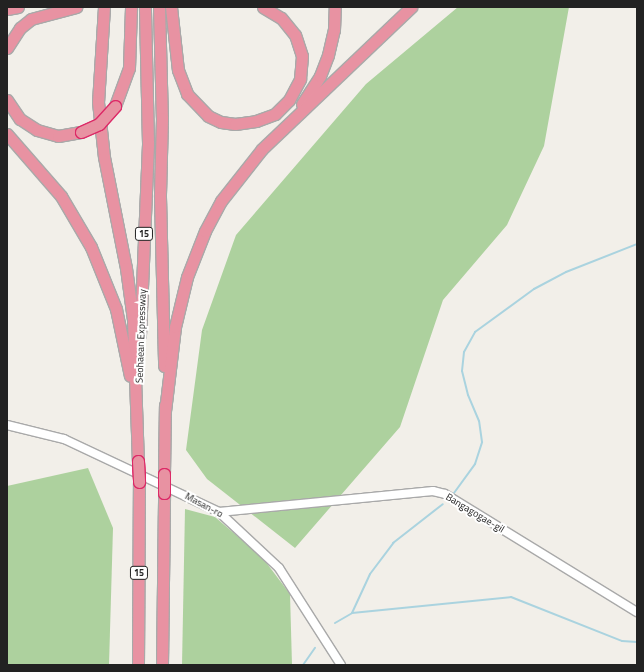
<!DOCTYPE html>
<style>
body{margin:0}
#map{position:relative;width:644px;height:672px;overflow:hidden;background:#f2efe9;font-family:"Titillium Web",sans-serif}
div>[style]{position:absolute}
.forest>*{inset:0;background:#add19e}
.stream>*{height:2px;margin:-1px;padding:0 1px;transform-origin:1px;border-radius:1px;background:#aad3df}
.roads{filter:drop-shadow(1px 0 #a9a9a9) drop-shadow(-1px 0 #a9a9a9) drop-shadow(0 1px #a9a9a9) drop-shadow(0 -1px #a9a9a9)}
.minor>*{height:8px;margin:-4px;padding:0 4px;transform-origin:4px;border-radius:4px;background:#fff}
.highway>*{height:11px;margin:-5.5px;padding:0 5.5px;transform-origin:5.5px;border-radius:5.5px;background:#e892a2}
.bridges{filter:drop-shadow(1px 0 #dc2a67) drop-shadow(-1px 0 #dc2a67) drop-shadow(0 1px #dc2a67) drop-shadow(0 -1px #dc2a67)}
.highway-bridge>*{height:11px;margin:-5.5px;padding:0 5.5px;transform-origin:5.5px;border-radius:5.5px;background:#e892a2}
span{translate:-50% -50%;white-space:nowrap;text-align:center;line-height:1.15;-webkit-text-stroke:4px #fff;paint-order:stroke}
.shield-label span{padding:1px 3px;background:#fff;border:1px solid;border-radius:3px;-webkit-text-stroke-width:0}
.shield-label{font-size:9px;color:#222;font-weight:700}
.street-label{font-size:10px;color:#222}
.frame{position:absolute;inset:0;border:8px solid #222;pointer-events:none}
</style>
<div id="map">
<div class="forest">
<i style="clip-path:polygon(458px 7px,569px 7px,544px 146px,507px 225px,443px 300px,400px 427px,295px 548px,207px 479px,186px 450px,202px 330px,236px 235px,366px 84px)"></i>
<i style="clip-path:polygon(88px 468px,113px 528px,109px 665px,7px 665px,7px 486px)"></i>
<i style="clip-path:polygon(185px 509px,215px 517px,262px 557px,290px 594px,292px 665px,182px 665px)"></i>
</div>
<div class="stream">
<i style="left:454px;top:493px;width:36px;rotate:-54deg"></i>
<i style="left:475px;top:464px;width:23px;rotate:-72deg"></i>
<i style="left:482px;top:442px;width:21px;rotate:-98deg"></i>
<i style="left:479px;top:421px;width:28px;rotate:-113deg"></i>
<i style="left:468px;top:395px;width:25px;rotate:-104deg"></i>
<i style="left:462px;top:371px;width:19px;rotate:-84deg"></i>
<i style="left:464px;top:352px;width:23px;rotate:-61deg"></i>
<i style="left:475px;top:332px;width:73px;rotate:-36.1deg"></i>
<i style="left:534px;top:289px;width:36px;rotate:-28deg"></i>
<i style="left:566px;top:272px;width:76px;rotate:-21.5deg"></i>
<i style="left:352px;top:613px;width:160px;rotate:-5.7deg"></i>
<i style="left:511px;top:597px;width:119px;rotate:21.6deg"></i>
<i style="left:622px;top:641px;width:15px;rotate:4deg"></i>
<i style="left:335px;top:623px;width:20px;rotate:-30deg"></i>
<i style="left:352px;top:613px;width:43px;rotate:-65.2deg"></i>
<i style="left:370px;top:574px;width:39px;rotate:-53deg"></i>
<i style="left:393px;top:543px;width:63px;rotate:-38deg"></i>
<i style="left:303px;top:665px;width:21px;rotate:-55deg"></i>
</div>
<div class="roads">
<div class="minor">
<i style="left:7px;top:425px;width:59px;rotate:13.8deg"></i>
<i style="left:64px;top:439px;width:171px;rotate:25.2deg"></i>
<i style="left:219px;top:512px;width:82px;rotate:43deg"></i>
<i style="left:279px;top:568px;width:115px;rotate:57.4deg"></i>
<i style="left:219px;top:512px;width:215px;rotate:-5.6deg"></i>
<i style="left:433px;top:491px;width:12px;rotate:14deg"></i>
<i style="left:445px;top:494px;width:225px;rotate:31.6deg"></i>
</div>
<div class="highway">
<i style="left:104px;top:7px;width:95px;rotate:93.6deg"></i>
<i style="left:98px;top:102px;width:55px;rotate:83.8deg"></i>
<i style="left:104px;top:157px;width:113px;rotate:78.8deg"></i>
<i style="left:126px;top:268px;width:52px;rotate:82.3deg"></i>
<i style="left:133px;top:320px;width:141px;rotate:88deg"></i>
<i style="left:159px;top:7px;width:111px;rotate:88.5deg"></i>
<i style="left:162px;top:118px;width:79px;rotate:91.5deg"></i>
<i style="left:160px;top:197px;width:169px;rotate:88.6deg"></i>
<i style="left:171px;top:7px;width:63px;rotate:83.7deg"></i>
<i style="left:178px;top:70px;width:26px;rotate:69deg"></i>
<i style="left:187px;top:94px;width:30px;rotate:46deg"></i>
<i style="left:208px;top:116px;width:14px;rotate:25deg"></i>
<i style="left:221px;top:122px;width:14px;rotate:8deg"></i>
<i style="left:235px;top:124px;width:21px;rotate:-8deg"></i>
<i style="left:256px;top:121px;width:20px;rotate:-20deg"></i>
<i style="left:275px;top:114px;width:20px;rotate:-45deg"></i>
<i style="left:289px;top:100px;width:24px;rotate:-62deg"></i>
<i style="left:300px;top:79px;width:23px;rotate:-85deg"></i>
<i style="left:302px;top:56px;width:22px;rotate:-108deg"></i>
<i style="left:295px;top:35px;width:22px;rotate:-129deg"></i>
<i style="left:281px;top:18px;width:21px;rotate:-149deg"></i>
<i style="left:7px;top:9px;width:11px;rotate:-10deg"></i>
<i style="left:7px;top:48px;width:24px;rotate:-57deg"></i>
<i style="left:20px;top:28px;width:14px;rotate:-39deg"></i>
<i style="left:31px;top:19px;width:47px;rotate:-14.9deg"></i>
<i style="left:7px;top:100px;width:23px;rotate:56deg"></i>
<i style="left:20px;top:119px;width:20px;rotate:33deg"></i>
<i style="left:37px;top:130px;width:22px;rotate:16deg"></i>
<i style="left:58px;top:136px;width:23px;rotate:-10deg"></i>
<i style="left:302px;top:104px;width:33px;rotate:-57deg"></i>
<i style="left:320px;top:76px;width:22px;rotate:-69deg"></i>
<i style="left:328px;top:55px;width:26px;rotate:-77deg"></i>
<i style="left:334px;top:30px;width:23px;rotate:-88deg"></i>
<i style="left:115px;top:106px;width:40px;rotate:-69.8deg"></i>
<i style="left:129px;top:68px;width:61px;rotate:-88.1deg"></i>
<i style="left:7px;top:134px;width:82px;rotate:48.9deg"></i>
<i style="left:61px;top:196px;width:59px;rotate:59.5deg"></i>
<i style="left:91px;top:247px;width:67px;rotate:68deg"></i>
<i style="left:116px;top:309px;width:68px;rotate:78.2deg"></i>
<i style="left:140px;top:335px;width:192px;rotate:-87.6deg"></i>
<i style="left:148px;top:143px;width:136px;rotate:-91.3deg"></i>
<i style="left:165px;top:411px;width:85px;rotate:-83.2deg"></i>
<i style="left:175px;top:327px;width:51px;rotate:-76.5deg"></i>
<i style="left:187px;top:277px;width:49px;rotate:-68.6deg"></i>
<i style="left:205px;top:231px;width:34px;rotate:-62deg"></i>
<i style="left:221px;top:201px;width:66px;rotate:-51.7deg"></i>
<i style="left:262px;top:149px;width:206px;rotate:-43.6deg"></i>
<i style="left:164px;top:474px;width:69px;rotate:-89.2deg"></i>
<i style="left:138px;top:665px;width:183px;rotate:-89.7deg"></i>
<i style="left:162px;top:665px;width:172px;rotate:-89.3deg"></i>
</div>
</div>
<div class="bridges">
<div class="highway-bridge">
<i style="left:81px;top:132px;width:20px;rotate:-24deg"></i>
<i style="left:99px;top:124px;width:24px;rotate:-48deg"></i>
<i style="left:138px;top:461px;width:21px;rotate:87deg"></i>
<i style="left:164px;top:474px;width:19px;rotate:90deg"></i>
</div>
</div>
<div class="shield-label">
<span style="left:144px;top:234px">15</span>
<span style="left:139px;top:573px">15</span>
</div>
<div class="street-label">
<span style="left:141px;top:336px;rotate:-88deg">Seohaean Expressway</span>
<span style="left:204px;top:505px;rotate:28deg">Masan-ro</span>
<span style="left:475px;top:513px;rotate:31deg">Bangagogae-gil</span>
</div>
<div class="frame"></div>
</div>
